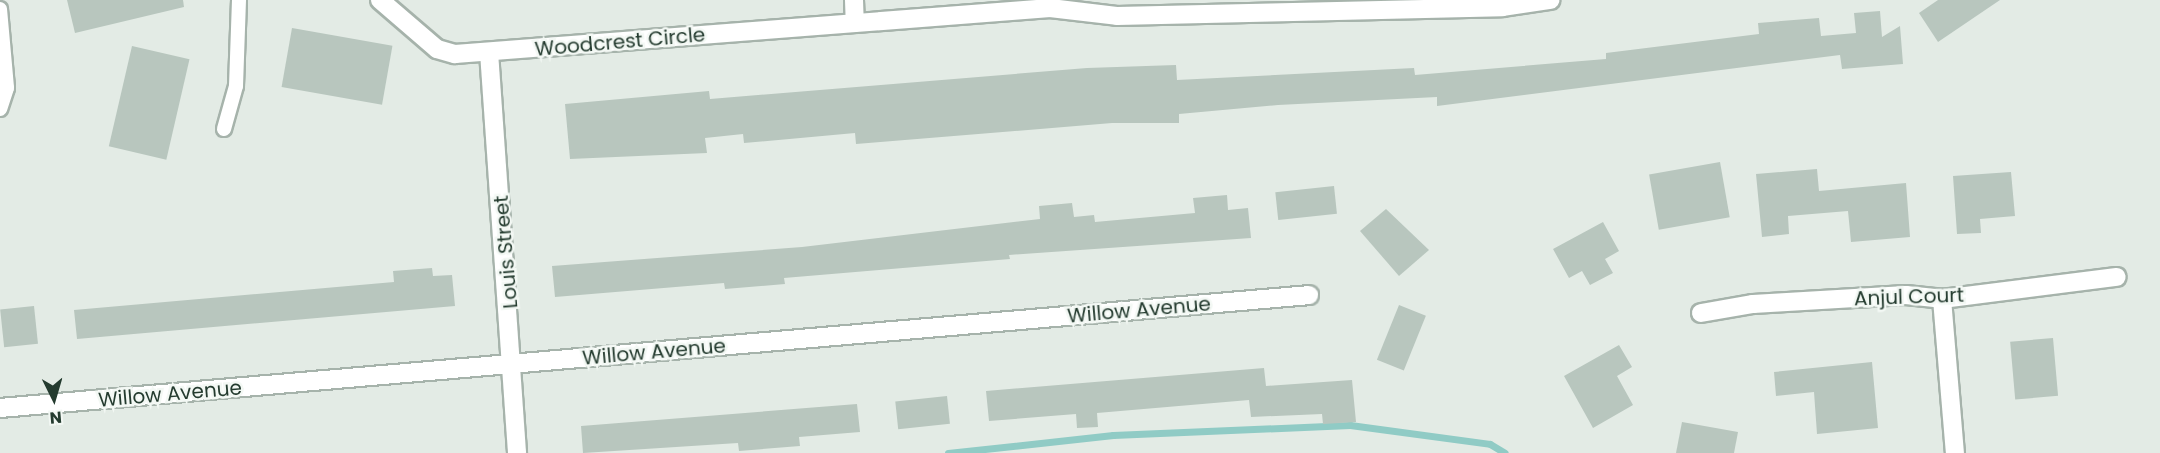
<!DOCTYPE html>
<style>
body{margin:0}
#map{position:relative;width:2160px;height:453px;overflow:hidden;background:#e3ebe5;font-family:Poppins,sans-serif}
div>[style]{position:absolute}
.stream>*{height:7px;margin:-3.5px;padding:0 3.5px;transform-origin:3.5px;border-radius:3.5px;background:#90cbc5}
.building>*{inset:0;background:#b8c6be;transform-origin:0 0}
.roads{filter:drop-shadow(2px 0 #a6b3ab) drop-shadow(-2px 0 #a6b3ab) drop-shadow(0 2px #a6b3ab) drop-shadow(0 -2px #a6b3ab)}
.lane>*{height:14px;margin:-7px;padding:0 7px;transform-origin:7px;border-radius:7px;background:#fff}
.street>*{height:18px;margin:-9px;padding:0 9px;transform-origin:9px;border-radius:9px;background:#fff}
span{translate:-50% -50%;white-space:nowrap;text-align:center;line-height:1.15;-webkit-text-stroke:5px #f3f8f4;paint-order:stroke}
.street-label{font-size:20px;color:#243b2f}
.north{position:absolute;left:24px;top:369px;width:60px;height:60px;-webkit-text-stroke:4px #f3f8f4;paint-order:stroke;rotate:175deg;font-size:16px;font-weight:700;line-height:24px;text-align:center;color:#243b2f}
.north::after{content:'';display:block;margin:auto;width:21px;height:27px;background:#243b2f;clip-path:polygon(50% 0,100% 100%,50% 72%,0 100%)}
</style>
<div id="map">
<div class="stream">
<i style="left:948px;top:453px;width:166px;rotate:-6.2deg"></i>
<i style="left:1113px;top:435px;width:237px;rotate:-2.4deg"></i>
<i style="left:1350px;top:425px;width:141px;rotate:7.7deg"></i>
<i style="left:1490px;top:444px;width:17px;rotate:31deg"></i>
</div>
<div class="building">
<i style="clip-path:polygon(67px 0,183px 0,184px 7px,75px 33px)"></i>
<i style="clip-path:polygon(1938px 0,2000px 0,1938px 42px,1919px 13px)"></i>
<i style="clip-path:polygon(1880px 11px,1882px 37px,1900px 26px,1903px 64px,1842px 69px,1840px 55px,1437px 106px,1437px 97px,1278px 105px,1179px 114px,1179px 123px,1112px 123px,856px 144px,855px 133px,744px 143px,743px 134px,705px 138px,707px 153px,570px 159px,565px 104px,709px 91px,710px 99px,1087px 68px,1176px 65px,1177px 80px,1414px 68px,1415px 75px,1606px 59px,1606px 53px,1759px 34px,1758px 23px,1819px 18px,1821px 36px,1856px 33px,1854px 13px)"></i>
<i style="left:292px;top:28px;width:102px;height:60px;rotate:10deg"></i>
<i style="left:132px;top:46px;width:59px;height:103px;rotate:13deg"></i>
<i style="left:1720px;top:162px;width:56px;height:72px;rotate:80deg"></i>
<i style="clip-path:polygon(1817px 169px,1819px 191px,1906px 183px,1910px 237px,1851px 242px,1848px 211px,1788px 216px,1789px 234px,1762px 237px,1756px 174px)"></i>
<i style="clip-path:polygon(2011px 172px,2015px 216px,1980px 219px,1981px 233px,1957px 234px,1953px 176px)"></i>
<i style="left:1334px;top:186px;width:28px;height:59px;rotate:84deg"></i>
<i style="clip-path:polygon(1227px 195px,1228px 210px,1248px 208px,1251px 238px,1009px 255px,1010px 259px,784px 278px,785px 284px,725px 289px,724px 283px,555px 297px,552px 266px,802px 247px,1040px 219px,1039px 206px,1072px 203px,1074px 217px,1094px 215px,1095px 222px,1195px 213px,1193px 198px)"></i>
<i style="clip-path:polygon(1386px 209px,1429px 250px,1399px 276px,1360px 231px)"></i>
<i style="clip-path:polygon(1603px 222px,1619px 251px,1605px 259px,1613px 273px,1590px 285px,1582px 271px,1569px 278px,1553px 249px)"></i>
<i style="clip-path:polygon(432px 268px,433px 276px,452px 275px,455px 306px,77px 339px,74px 310px,394px 282px,393px 271px)"></i>
<i style="left:1399px;top:305px;width:29px;height:59px;rotate:22deg"></i>
<i style="left:34px;top:306px;width:38px;height:34px;rotate:84deg"></i>
<i style="left:2053px;top:338px;width:58px;height:43px;rotate:85deg"></i>
<i style="clip-path:polygon(1619px 345px,1632px 367px,1617px 376px,1633px 405px,1593px 428px,1564px 376px)"></i>
<i style="clip-path:polygon(1872px 362px,1878px 428px,1817px 434px,1814px 392px,1776px 396px,1774px 372px)"></i>
<i style="clip-path:polygon(1264px 368px,1266px 386px,1352px 380px,1356px 422px,1323px 424px,1322px 414px,1251px 417px,1249px 400px,1097px 413px,1098px 427px,1077px 428px,1076px 414px,989px 421px,986px 391px)"></i>
<i style="left:947px;top:396px;width:28px;height:52px;rotate:84deg"></i>
<i style="clip-path:polygon(857px 404px,860px 432px,799px 437px,800px 446px,739px 451px,738px 443px,583px 453px,581px 426px)"></i>
<i style="clip-path:polygon(1682px 422px,1738px 432px,1734px 453px,1676px 453px)"></i>
</div>
<div class="roads">
<div class="lane">
<i style="left:0;top:9px;width:79px;rotate:84.9deg"></i>
<i style="left:7px;top:88px;width:22px;rotate:108deg"></i>
<i style="left:224px;top:129px;width:45px;rotate:-74.4deg"></i>
<i style="left:236px;top:86px;width:86px;rotate:-88deg"></i>
</div>
<div class="street">
<i style="left:380px;top:0;width:75px;rotate:40.7deg"></i>
<i style="left:437px;top:49px;width:19px;rotate:16deg"></i>
<i style="left:455px;top:54px;width:597px;rotate:-4.42deg"></i>
<i style="left:1050px;top:8px;width:67px;rotate:6.8deg"></i>
<i style="left:1117px;top:16px;width:385px;rotate:-1.3deg"></i>
<i style="left:1502px;top:7px;width:49px;rotate:-8.3deg"></i>
<i style="left:854px;top:0;width:23px;rotate:88deg"></i>
<i style="left:489px;top:52px;width:402px;rotate:86deg"></i>
<i style="left:1942px;top:299px;width:155px;rotate:85.2deg"></i>
<i style="left:1701px;top:313px;width:53px;rotate:-9.8deg"></i>
<i style="left:1753px;top:304px;width:153px;rotate:-3.4deg"></i>
<i style="left:1906px;top:295px;width:36px;rotate:6deg"></i>
<i style="left:1942px;top:299px;width:176px;rotate:-7.2deg"></i>
<i style="left:0;top:408px;width:1314px;rotate:-4.93deg"></i>
</div>
</div>
<div class="street-label">
<span style="left:620px;top:42px;rotate:-5deg">Woodcrest Circle</span>
<span style="left:506px;top:252px;rotate:-95deg">Louis Street</span>
<span style="left:1909px;top:297px;rotate:-2deg">Anjul Court</span>
<span style="left:1139px;top:310px;rotate:-5deg">Willow Avenue</span>
<span style="left:654px;top:352px;rotate:-5deg">Willow Avenue</span>
<span style="left:170px;top:394px;rotate:-5deg">Willow Avenue</span>
</div>
<div class="north">N</div>
</div>
